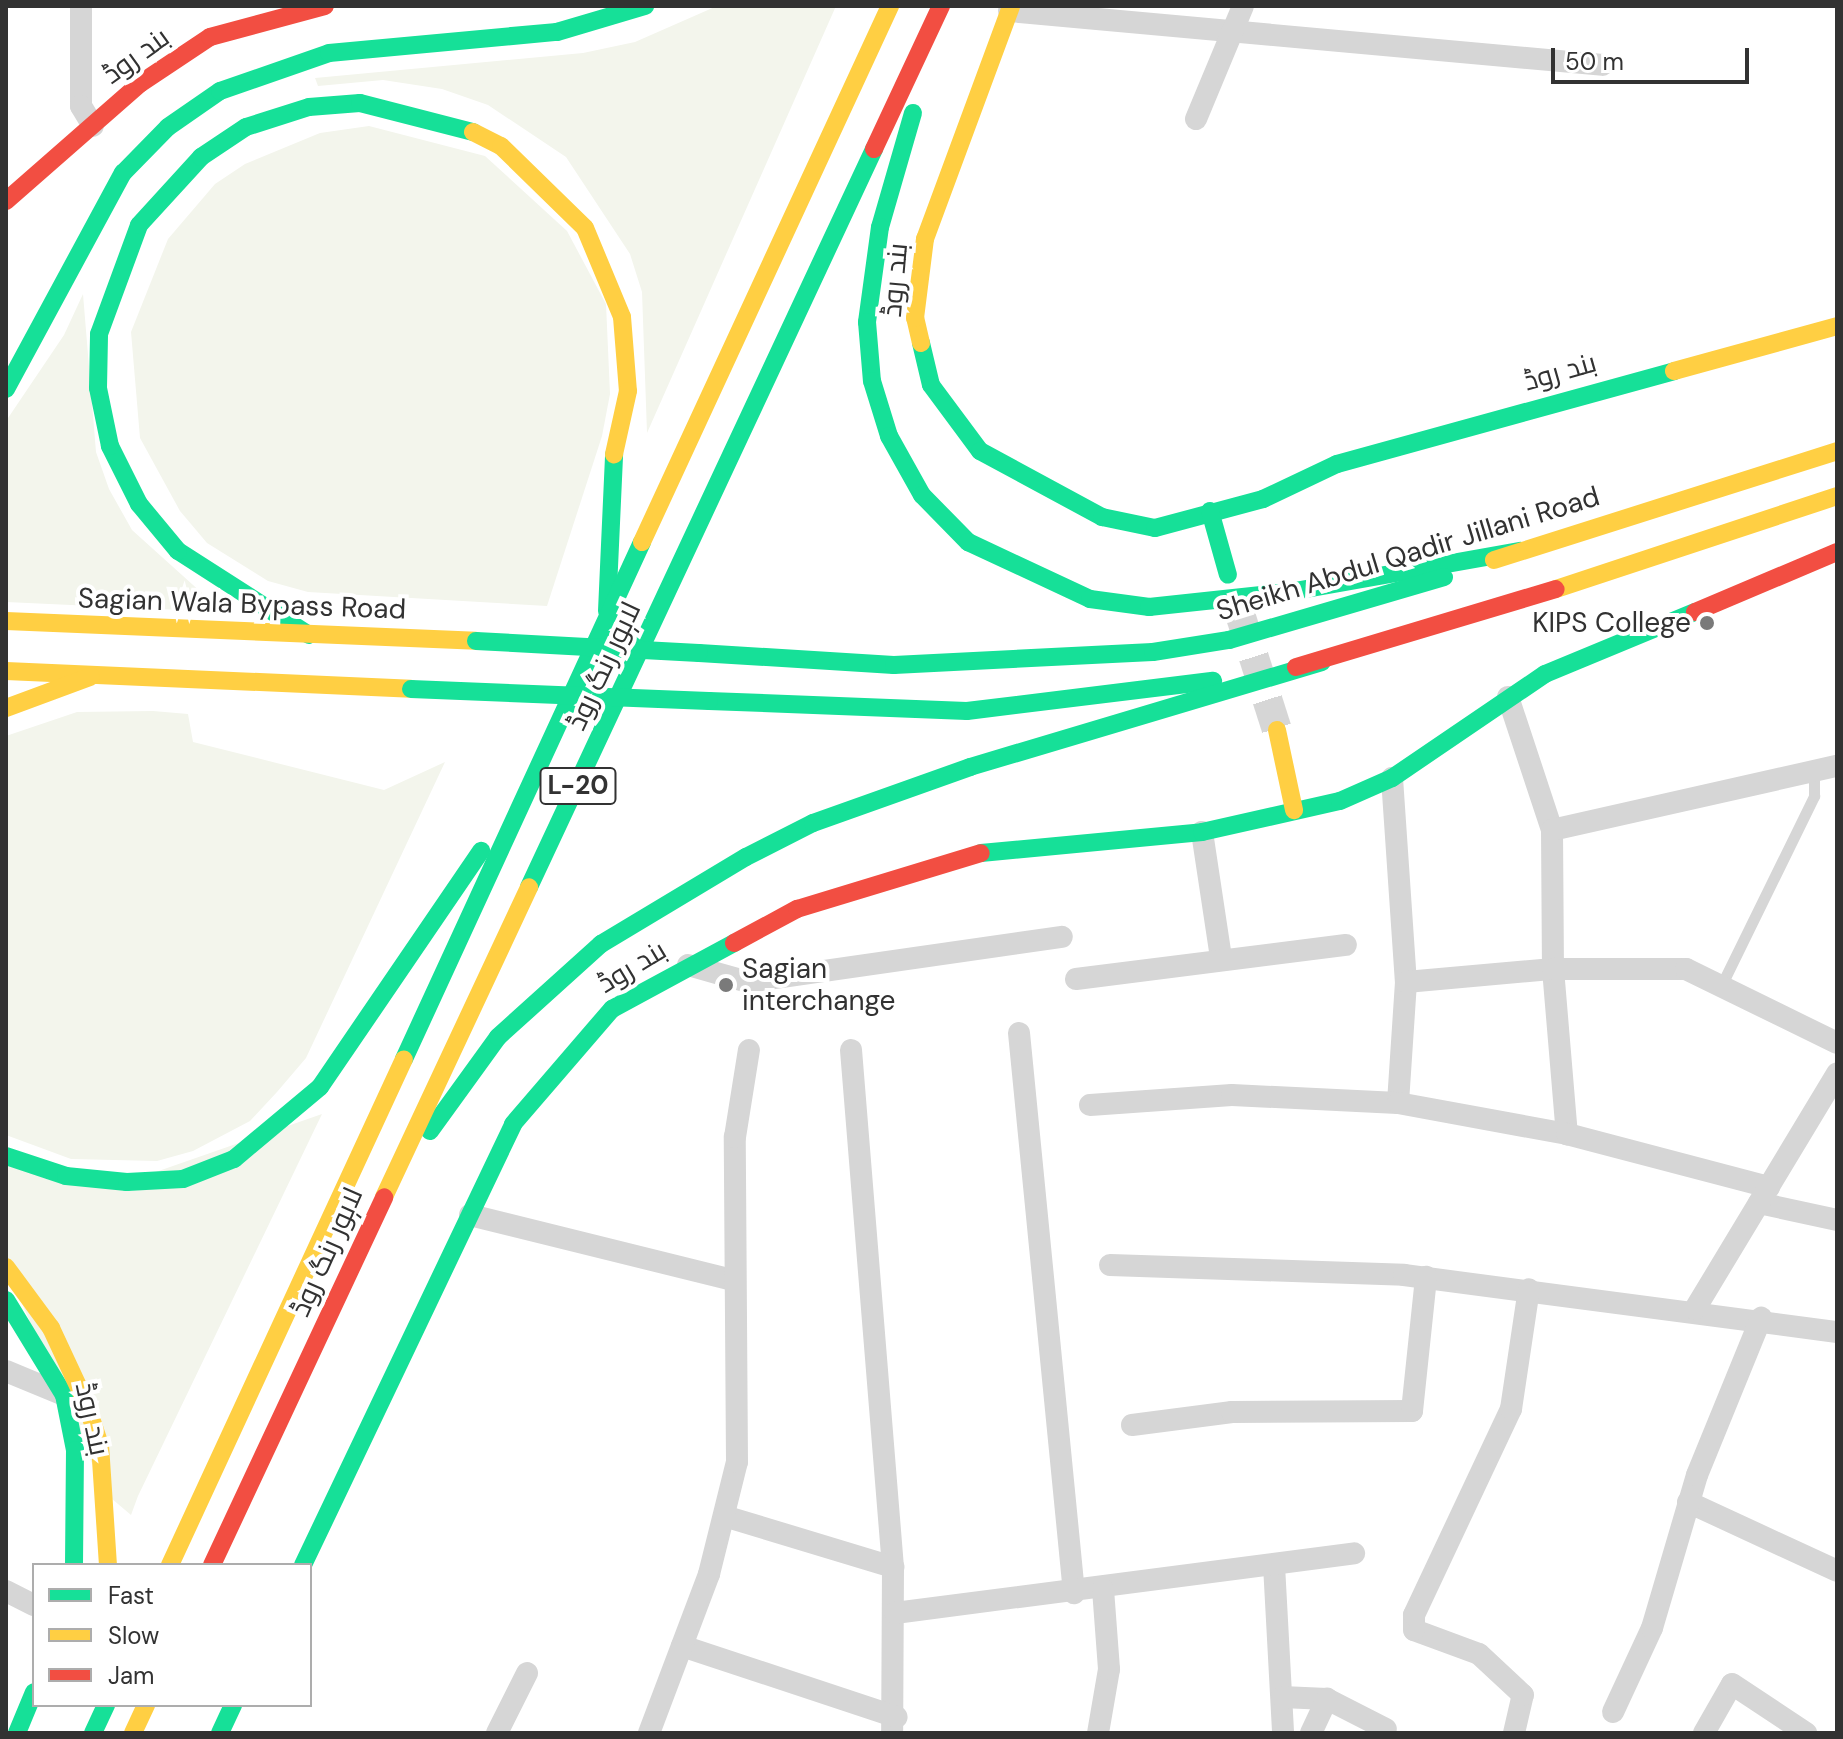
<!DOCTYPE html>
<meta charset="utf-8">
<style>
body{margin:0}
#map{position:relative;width:1843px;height:1739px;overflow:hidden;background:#fff;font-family:"DM Sans",Cairo,sans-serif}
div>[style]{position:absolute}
.green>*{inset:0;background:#f3f5ec}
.secondary-tunnel>*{height:30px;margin-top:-15px;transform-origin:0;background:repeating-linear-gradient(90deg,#d6d6d6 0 30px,transparent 0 45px)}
.lane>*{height:11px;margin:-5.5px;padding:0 5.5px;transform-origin:5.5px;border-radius:5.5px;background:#d6d6d6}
.street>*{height:22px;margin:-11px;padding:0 11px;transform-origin:11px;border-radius:11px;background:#d6d6d6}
.fast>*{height:18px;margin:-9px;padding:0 9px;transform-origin:9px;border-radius:9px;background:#16e098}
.slow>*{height:18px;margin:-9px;padding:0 9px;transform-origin:9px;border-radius:9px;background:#ffcf43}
.jam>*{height:18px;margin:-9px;padding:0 9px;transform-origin:9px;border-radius:9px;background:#f24e42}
.fast-bridge>*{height:18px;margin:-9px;padding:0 9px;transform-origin:9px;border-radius:9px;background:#16e098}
.dots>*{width:22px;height:22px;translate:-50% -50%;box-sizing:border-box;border:4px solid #fff;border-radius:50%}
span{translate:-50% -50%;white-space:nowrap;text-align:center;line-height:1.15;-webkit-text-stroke:8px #fff;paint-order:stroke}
.shield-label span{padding:2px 6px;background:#fff;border:2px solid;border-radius:6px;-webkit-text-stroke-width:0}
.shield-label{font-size:26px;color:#323232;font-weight:700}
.street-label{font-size:28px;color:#323232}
.poi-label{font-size:28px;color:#323232}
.right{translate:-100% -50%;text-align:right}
.left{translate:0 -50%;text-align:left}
.frame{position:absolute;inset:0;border:8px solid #323232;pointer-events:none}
.legend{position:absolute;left:32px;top:1563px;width:280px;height:144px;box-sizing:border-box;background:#fff;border:2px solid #adadad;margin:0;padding:10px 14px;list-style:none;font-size:24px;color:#323232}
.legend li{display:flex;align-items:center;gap:16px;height:40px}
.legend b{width:40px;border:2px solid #adadad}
.scale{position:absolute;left:1551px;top:48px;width:198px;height:36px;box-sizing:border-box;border:4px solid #323232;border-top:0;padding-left:10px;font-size:24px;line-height:28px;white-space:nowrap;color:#323232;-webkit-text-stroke:6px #fff;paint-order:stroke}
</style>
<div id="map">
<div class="green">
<i style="clip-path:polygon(717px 6px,836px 6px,647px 433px,642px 292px,630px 254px,566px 157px,488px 105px,442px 89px,383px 80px,318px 86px,315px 78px,583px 53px,635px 42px)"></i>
<i style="clip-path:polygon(369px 126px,485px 156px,567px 231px,606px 304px,610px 394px,602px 436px,547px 606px,308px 592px,268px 581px,207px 543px,180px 511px,140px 438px,131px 332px,168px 239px,215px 184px,245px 164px,320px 133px)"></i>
<i style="clip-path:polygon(83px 294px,96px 452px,109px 489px,132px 530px,223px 612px,6px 602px,6px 421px,64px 335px)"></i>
<i style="clip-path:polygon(153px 711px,188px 714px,193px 742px,384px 790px,445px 762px,306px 1058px,277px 1092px,250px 1121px,193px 1151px,157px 1161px,71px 1159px,6px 1135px,6px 736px,77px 712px)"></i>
<i style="clip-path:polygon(322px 1114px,138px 1496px,131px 1515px,105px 1493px,6px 1267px,6px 1156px,127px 1182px)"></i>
</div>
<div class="secondary-tunnel">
<i style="left:1240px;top:614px;width:122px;rotate:72.3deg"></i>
</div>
<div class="lane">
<i style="left:1721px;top:986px;width:212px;rotate:-63.9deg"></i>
<i style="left:1814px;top:796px;width:25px;rotate:-90deg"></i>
</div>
<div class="street">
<i style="left:81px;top:6px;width:100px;rotate:90deg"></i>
<i style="left:81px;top:106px;width:23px;rotate:59deg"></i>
<i style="left:1009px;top:11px;width:596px;rotate:5.19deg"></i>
<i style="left:1196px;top:119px;width:122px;rotate:-67.4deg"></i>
<i style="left:1508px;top:697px;width:140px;rotate:71.7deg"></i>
<i style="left:1552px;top:830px;width:139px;rotate:89.6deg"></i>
<i style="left:1553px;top:969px;width:166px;rotate:85.2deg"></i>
<i style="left:1392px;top:778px;width:204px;rotate:86.1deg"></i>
<i style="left:1406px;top:982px;width:121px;rotate:93.8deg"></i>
<i style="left:1552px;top:830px;width:292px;rotate:-12.7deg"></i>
<i style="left:1202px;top:832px;width:127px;rotate:81.4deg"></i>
<i style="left:688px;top:965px;width:62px;rotate:15.8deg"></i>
<i style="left:748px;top:982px;width:317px;rotate:-8.2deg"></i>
<i style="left:1076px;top:979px;width:272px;rotate:-7.2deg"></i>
<i style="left:1406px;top:982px;width:148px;rotate:-5.1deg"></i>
<i style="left:1553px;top:969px;width:133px"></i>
<i style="left:1686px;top:969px;width:168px;rotate:26.1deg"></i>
<i style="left:1019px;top:1033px;width:563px;rotate:84.39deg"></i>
<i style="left:851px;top:1050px;width:519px;rotate:85.36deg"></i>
<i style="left:893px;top:1567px;width:166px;rotate:90.3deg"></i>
<i style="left:1090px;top:1105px;width:142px;rotate:-4deg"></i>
<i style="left:1232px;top:1095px;width:166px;rotate:2.8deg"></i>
<i style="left:1398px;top:1103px;width:172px;rotate:10.4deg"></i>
<i style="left:1567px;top:1134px;width:209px;rotate:14.7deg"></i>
<i style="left:1759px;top:1203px;width:80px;rotate:12.3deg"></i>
<i style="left:470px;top:1215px;width:271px;rotate:13.9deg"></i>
<i style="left:1110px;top:1265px;width:294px;rotate:1.9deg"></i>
<i style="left:1404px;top:1275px;width:437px;rotate:7.5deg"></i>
<i style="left:1695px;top:1309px;width:275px;rotate:-58.9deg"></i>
<i style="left:6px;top:1371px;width:63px;rotate:22.5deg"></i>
<i style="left:1132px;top:1425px;width:101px;rotate:-7.4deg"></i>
<i style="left:1232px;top:1412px;width:180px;rotate:-0.3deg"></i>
<i style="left:1412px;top:1411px;width:135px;rotate:-84deg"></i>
<i style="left:1688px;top:1502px;width:164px;rotate:24.8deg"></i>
<i style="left:724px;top:1516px;width:177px;rotate:16.8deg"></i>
<i style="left:1274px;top:1565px;width:168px;rotate:86.9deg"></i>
<i style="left:6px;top:1591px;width:31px;rotate:27deg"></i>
<i style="left:895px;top:1613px;width:463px;rotate:-7.4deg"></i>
<i style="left:682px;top:1646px;width:226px;rotate:18.3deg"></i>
<i style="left:1282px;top:1697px;width:45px;rotate:2.5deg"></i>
<i style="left:1327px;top:1699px;width:66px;rotate:27deg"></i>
<i style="left:1613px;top:1712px;width:93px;rotate:-65.1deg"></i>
<i style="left:1652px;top:1628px;width:159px;rotate:-73.6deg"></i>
<i style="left:1697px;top:1475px;width:170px;rotate:-67.8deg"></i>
<i style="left:497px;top:1733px;width:67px;rotate:-63.4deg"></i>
<i style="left:649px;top:1733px;width:170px;rotate:-69.3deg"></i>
<i style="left:709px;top:1574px;width:115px;rotate:-76deg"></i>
<i style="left:737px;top:1462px;width:325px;rotate:-90.4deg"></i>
<i style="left:735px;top:1137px;width:88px;rotate:-80.9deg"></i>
<i style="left:1098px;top:1733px;width:65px;rotate:-80.2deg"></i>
<i style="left:1109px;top:1669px;width:80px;rotate:-94.3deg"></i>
<i style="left:1311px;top:1733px;width:38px;rotate:-65deg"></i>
<i style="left:1514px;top:1733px;width:39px;rotate:-77deg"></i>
<i style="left:1523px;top:1695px;width:60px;rotate:-137deg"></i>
<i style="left:1479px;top:1654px;width:69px;rotate:-159.7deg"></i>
<i style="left:1414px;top:1630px;width:15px;rotate:-90deg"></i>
<i style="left:1414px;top:1615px;width:228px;rotate:-64.8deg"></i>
<i style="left:1511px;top:1409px;width:121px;rotate:-81.5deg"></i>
<i style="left:1704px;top:1733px;width:56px;rotate:-60.3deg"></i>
<i style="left:1732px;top:1684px;width:89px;rotate:33.5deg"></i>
</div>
<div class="fast">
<i style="left:913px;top:113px;width:119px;rotate:106.1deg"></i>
<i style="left:880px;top:227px;width:96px;rotate:97.8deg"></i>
<i style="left:867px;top:322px;width:59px;rotate:85.2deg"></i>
<i style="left:872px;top:381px;width:58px;rotate:72.8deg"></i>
<i style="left:889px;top:436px;width:68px;rotate:60.8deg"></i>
<i style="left:922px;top:495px;width:66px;rotate:45.6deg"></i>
<i style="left:968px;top:542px;width:135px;rotate:25deg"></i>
<i style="left:1090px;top:599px;width:60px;rotate:7.7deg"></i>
<i style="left:1149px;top:607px;width:141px;rotate:-6.1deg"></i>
<i style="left:1289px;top:592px;width:235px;rotate:-10.1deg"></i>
<i style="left:921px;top:343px;width:43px;rotate:76.6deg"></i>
<i style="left:931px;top:385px;width:82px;rotate:53.4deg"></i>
<i style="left:980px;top:451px;width:139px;rotate:28.4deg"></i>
<i style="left:1102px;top:517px;width:54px;rotate:11.7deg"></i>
<i style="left:1155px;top:528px;width:112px;rotate:-15deg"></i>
<i style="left:1263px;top:499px;width:82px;rotate:-25.3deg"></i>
<i style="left:1337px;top:464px;width:350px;rotate:-15.4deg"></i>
<i style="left:6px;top:389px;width:246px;rotate:-61.6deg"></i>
<i style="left:123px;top:173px;width:64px;rotate:-45.6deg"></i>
<i style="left:168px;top:127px;width:63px;rotate:-34.7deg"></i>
<i style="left:220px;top:91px;width:115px;rotate:-19.2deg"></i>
<i style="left:329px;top:53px;width:229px;rotate:-5.3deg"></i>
<i style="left:557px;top:32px;width:92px;rotate:-16.5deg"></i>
<i style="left:1210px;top:511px;width:66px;rotate:74.3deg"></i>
<i style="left:607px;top:611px;width:157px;rotate:-87.4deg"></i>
<i style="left:309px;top:635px;width:156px;rotate:-147.3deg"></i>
<i style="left:178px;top:551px;width:61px;rotate:-129.7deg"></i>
<i style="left:139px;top:504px;width:65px;rotate:-116.6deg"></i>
<i style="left:110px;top:446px;width:59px;rotate:-101.7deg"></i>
<i style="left:98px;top:388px;width:54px;rotate:-88.9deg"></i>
<i style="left:99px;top:334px;width:116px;rotate:-69.8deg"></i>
<i style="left:139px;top:225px;width:92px;rotate:-47.6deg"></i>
<i style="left:201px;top:157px;width:54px;rotate:-33.7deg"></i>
<i style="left:246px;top:127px;width:66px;rotate:-17.6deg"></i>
<i style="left:309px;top:107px;width:51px;rotate:-4.5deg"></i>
<i style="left:360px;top:103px;width:117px;rotate:14.4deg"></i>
<i style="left:699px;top:653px;width:195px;rotate:3.5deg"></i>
<i style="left:894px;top:665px;width:259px;rotate:-2.9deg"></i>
<i style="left:1153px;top:652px;width:77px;rotate:-9deg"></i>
<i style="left:1229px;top:640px;width:224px;rotate:-16.3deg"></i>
<i style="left:709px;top:701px;width:258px;rotate:2.2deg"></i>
<i style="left:967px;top:711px;width:248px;rotate:-7deg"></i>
<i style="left:981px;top:853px;width:222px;rotate:-5.4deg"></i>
<i style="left:1202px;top:832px;width:141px;rotate:-12.7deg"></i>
<i style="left:1340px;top:801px;width:57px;rotate:-23.9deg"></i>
<i style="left:1392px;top:778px;width:185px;rotate:-34.2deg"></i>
<i style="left:1545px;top:674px;width:162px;rotate:-22.5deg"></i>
<i style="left:529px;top:887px;width:815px;rotate:-64.94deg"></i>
<i style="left:404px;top:1059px;width:569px;rotate:-65.28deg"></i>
<i style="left:430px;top:1131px;width:116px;rotate:-54.1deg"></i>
<i style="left:498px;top:1037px;width:139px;rotate:-42.1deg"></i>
<i style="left:601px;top:944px;width:169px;rotate:-31deg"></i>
<i style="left:746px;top:857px;width:75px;rotate:-26.9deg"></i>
<i style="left:813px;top:823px;width:167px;rotate:-19.6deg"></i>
<i style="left:970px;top:767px;width:367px;rotate:-16.6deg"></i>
<i style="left:6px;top:1156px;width:63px;rotate:18.4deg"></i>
<i style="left:66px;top:1176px;width:61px;rotate:5.6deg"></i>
<i style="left:127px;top:1182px;width:56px;rotate:-3.1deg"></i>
<i style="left:183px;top:1179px;width:55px;rotate:-21.4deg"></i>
<i style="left:234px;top:1159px;width:112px;rotate:-39.9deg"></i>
<i style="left:320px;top:1087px;width:286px;rotate:-55.7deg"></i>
<i style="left:6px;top:1300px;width:111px;rotate:58.6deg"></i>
<i style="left:64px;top:1395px;width:56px;rotate:78.7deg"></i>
<i style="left:75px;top:1450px;width:115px;rotate:90.5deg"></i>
<i style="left:303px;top:1565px;width:488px;rotate:-64.5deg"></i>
<i style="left:513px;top:1124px;width:152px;rotate:-49.3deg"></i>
<i style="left:612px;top:1009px;width:139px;rotate:-28.4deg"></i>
<i style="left:17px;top:1733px;width:44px;rotate:-67.5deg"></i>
<i style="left:93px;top:1733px;width:31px;rotate:-65deg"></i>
<i style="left:220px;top:1733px;width:31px;rotate:-65deg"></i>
</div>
<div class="slow">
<i style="left:473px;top:132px;width:31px;rotate:27deg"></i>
<i style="left:501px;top:146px;width:117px;rotate:44.3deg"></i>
<i style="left:585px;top:228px;width:96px;rotate:67.4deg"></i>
<i style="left:622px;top:317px;width:74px;rotate:85.4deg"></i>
<i style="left:628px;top:391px;width:65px;rotate:102.5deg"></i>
<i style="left:921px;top:343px;width:26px;rotate:-103deg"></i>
<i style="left:915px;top:318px;width:80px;rotate:-82.8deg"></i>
<i style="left:925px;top:239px;width:248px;rotate:-69.7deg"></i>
<i style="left:1674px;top:371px;width:169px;rotate:-15.4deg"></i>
<i style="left:642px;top:542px;width:591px;rotate:-65.17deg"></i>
<i style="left:1494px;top:560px;width:360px;rotate:-17.6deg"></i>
<i style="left:1556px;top:589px;width:296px;rotate:-18.3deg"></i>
<i style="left:6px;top:621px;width:470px;rotate:2.4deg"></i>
<i style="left:6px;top:671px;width:405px;rotate:2.5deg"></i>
<i style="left:6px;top:708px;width:90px;rotate:-20.3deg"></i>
<i style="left:1277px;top:730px;width:82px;rotate:78deg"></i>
<i style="left:384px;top:1197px;width:342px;rotate:-64.9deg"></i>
<i style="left:6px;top:1267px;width:76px;rotate:53.6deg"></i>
<i style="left:51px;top:1328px;width:83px;rotate:65deg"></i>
<i style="left:86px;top:1403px;width:44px;rotate:71.6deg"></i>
<i style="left:100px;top:1445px;width:120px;rotate:86.2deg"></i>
<i style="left:170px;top:1565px;width:557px;rotate:-65.18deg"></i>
<i style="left:133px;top:1733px;width:31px;rotate:-65deg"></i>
</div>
<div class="jam">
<i style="left:874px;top:149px;width:158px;rotate:-64.9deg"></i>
<i style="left:6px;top:201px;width:179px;rotate:-41.2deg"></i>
<i style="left:141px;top:83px;width:83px;rotate:-33.7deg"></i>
<i style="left:210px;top:37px;width:119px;rotate:-15.1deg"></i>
<i style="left:1695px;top:612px;width:154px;rotate:-22.9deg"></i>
<i style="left:1296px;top:667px;width:271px;rotate:-16.7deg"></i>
<i style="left:734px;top:943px;width:72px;rotate:-28.4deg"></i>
<i style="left:797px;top:909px;width:192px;rotate:-16.9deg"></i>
<i style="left:212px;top:1565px;width:406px;rotate:-64.9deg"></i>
</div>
<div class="fast-bridge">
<i style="left:476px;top:641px;width:223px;rotate:3.1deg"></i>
<i style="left:411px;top:689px;width:298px;rotate:2.3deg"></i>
</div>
<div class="dots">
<i style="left:1707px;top:623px;background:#7a7a7a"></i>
<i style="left:726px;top:985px;background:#7a7a7a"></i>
</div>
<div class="shield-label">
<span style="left:578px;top:786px">L-20</span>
</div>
<div class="street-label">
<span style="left:136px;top:56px;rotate:-36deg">بند روڈ</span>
<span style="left:895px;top:280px;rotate:-85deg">بند روڈ</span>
<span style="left:1560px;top:372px;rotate:-16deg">بند روڈ</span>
<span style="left:1408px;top:554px;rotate:-17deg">Sheikh Abdul Qadir Jillani Road</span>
<span style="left:242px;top:604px;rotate:2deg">Sagian Wala Bypass Road</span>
<span style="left:604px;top:666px;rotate:-65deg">لاہور رنگ روڈ</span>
<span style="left:632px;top:967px;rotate:-31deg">بند روڈ</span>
<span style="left:327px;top:1252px;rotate:-66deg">لاہور رنگ روڈ</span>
<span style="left:92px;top:1419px;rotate:78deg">بند روڈ</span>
</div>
<div class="poi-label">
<span class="right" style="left:1691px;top:623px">KIPS College</span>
<span class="left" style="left:742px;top:985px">Sagian<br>interchange</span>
</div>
<div class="frame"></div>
<ul class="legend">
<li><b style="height:10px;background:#16e098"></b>Fast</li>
<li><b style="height:10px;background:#ffcf43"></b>Slow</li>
<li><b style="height:10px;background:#f24e42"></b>Jam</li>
</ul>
<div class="scale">50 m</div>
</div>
